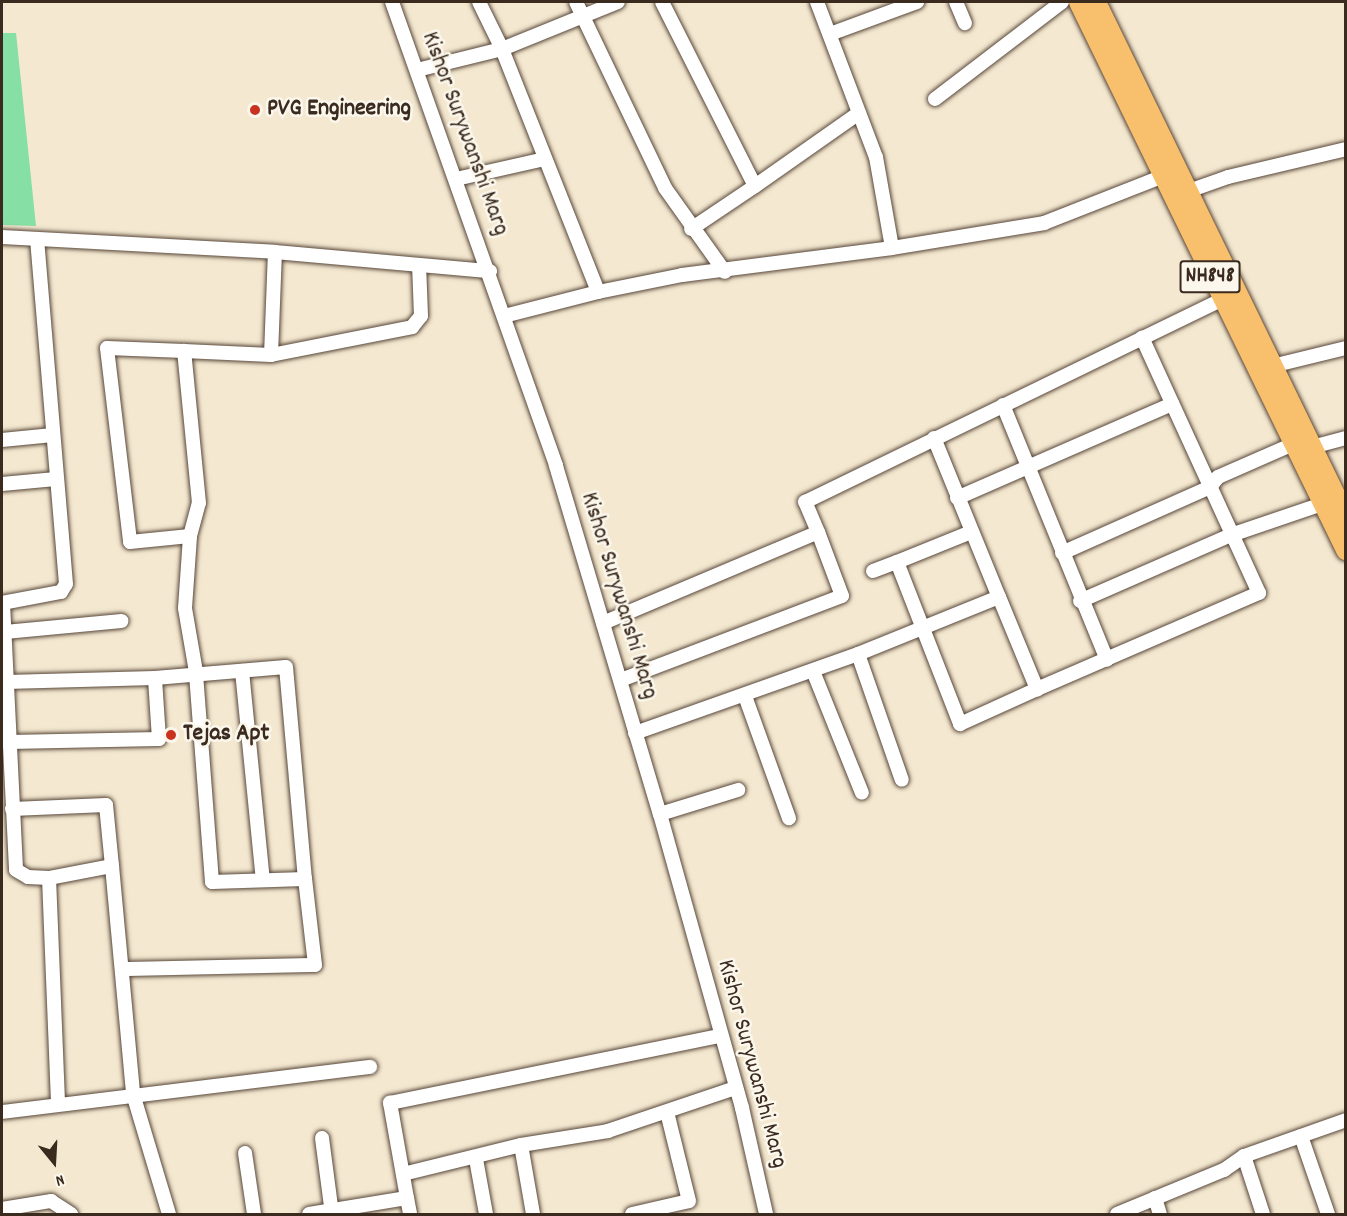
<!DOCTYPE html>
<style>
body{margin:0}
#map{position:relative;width:1347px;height:1216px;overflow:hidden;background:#f4e8d0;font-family:Dekko,sans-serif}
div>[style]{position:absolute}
.green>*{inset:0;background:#86dfa4}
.roads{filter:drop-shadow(0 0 2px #574639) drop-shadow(0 0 2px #574639)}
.minor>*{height:14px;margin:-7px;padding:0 7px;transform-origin:7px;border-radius:7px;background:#fff}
.highway>*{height:20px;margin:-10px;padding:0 10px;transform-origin:10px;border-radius:10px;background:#f8bf6c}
.dots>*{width:16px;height:16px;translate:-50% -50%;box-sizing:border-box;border:3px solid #fbf7ec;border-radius:50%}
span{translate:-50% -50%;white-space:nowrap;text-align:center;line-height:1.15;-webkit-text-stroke:5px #fbf7ec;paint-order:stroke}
.shield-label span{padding:2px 4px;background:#fbf7ec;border:2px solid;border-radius:4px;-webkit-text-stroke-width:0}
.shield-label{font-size:22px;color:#3b2a1e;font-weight:700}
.poi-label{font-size:24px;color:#3b2a1e;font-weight:700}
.left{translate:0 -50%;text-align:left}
.street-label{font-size:24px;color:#3b2a1e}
.frame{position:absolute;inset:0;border:3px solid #3b2a1e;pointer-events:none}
.north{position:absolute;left:24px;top:1132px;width:60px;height:60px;-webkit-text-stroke:4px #fbf7ec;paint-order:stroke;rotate:162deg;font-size:16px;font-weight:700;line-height:24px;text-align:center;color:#3b2a1e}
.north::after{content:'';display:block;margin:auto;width:21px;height:27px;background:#3b2a1e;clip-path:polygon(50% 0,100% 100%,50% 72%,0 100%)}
</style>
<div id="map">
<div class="green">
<i style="clip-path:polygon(2px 33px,16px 33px,36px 226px,2px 225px)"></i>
</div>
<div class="roads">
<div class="minor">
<i style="left:392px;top:2px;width:492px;rotate:70.5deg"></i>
<i style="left:556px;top:466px;width:363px;rotate:73.4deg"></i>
<i style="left:660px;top:814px;width:305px;rotate:74.4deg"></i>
<i style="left:742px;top:1108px;width:109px;rotate:77.2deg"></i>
<i style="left:479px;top:2px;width:52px;rotate:63.9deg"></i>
<i style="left:502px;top:49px;width:261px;rotate:68.4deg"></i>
<i style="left:598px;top:292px;width:97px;rotate:165.7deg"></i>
<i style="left:576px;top:2px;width:206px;rotate:64.4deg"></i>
<i style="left:665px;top:188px;width:103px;rotate:54.5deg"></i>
<i style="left:662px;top:2px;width:206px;rotate:63.2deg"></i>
<i style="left:755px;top:186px;width:77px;rotate:146.1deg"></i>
<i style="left:817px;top:2px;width:166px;rotate:69.2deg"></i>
<i style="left:876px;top:157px;width:92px;rotate:80deg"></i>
<i style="left:892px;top:248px;width:154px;rotate:-9.3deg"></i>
<i style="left:1044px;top:223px;width:136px;rotate:-21.5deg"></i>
<i style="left:956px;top:2px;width:23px;rotate:67deg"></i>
<i style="left:830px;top:34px;width:93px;rotate:-20.2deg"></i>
<i style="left:417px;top:70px;width:88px;rotate:-13.9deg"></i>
<i style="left:502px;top:49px;width:125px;rotate:-22.1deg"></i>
<i style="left:935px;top:99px;width:160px;rotate:-37.4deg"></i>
<i style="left:456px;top:179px;width:91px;rotate:-12.7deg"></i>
<i style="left:755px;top:186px;width:127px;rotate:-35.1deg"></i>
<i style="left:1180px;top:194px;width:51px;rotate:-19.5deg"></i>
<i style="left:1228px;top:177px;width:121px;rotate:-13.3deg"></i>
<i style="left:2px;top:237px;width:273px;rotate:3.1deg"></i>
<i style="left:275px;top:252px;width:216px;rotate:5.1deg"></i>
<i style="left:598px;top:292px;width:86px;rotate:-11.4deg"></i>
<i style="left:682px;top:275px;width:212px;rotate:-7.3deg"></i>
<i style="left:184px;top:351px;width:87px;rotate:2.6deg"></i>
<i style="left:271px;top:355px;width:103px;rotate:-87.8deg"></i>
<i style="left:271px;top:355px;width:144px;rotate:-11.2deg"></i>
<i style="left:412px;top:327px;width:14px;rotate:-51deg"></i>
<i style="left:421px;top:316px;width:51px;rotate:-92.2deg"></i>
<i style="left:1272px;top:366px;width:76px;rotate:-13.7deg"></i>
<i style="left:1003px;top:405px;width:275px;rotate:67.8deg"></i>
<i style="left:934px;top:438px;width:172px;rotate:67.8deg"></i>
<i style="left:2px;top:440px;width:51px;rotate:-5.6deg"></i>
<i style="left:1312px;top:447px;width:35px;rotate:-15deg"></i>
<i style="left:2px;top:484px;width:54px;rotate:-5.3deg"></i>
<i style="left:957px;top:498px;width:235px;rotate:-23.6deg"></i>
<i style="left:818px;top:532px;width:33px;rotate:-113deg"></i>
<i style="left:805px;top:502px;width:471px;rotate:-25.9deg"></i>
<i style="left:1062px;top:553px;width:162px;rotate:-24deg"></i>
<i style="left:1210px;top:487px;width:13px;rotate:-51deg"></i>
<i style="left:1218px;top:477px;width:80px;rotate:-23.7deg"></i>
<i style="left:897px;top:562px;width:80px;rotate:-22.1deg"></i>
<i style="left:873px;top:571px;width:26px;rotate:-21deg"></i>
<i style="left:897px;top:562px;width:174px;rotate:68.7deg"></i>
<i style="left:960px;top:724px;width:85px;rotate:-24.4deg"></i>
<i style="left:1080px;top:601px;width:165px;rotate:-23.6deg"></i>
<i style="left:1231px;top:535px;width:106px;rotate:-18.8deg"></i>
<i style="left:2px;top:603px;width:60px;rotate:-10.6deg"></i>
<i style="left:61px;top:592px;width:9px;rotate:-58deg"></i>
<i style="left:66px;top:584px;width:345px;rotate:-94.8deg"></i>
<i style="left:3px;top:603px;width:267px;rotate:87.2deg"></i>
<i style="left:16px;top:870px;width:14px;rotate:30deg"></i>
<i style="left:28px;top:877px;width:21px;rotate:3deg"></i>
<i style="left:49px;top:878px;width:64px;rotate:-10.8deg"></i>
<i style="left:112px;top:866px;width:229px;rotate:84.7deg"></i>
<i style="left:133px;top:1094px;width:125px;rotate:73.3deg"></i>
<i style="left:603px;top:623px;width:233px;rotate:-22.9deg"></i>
<i style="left:818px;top:532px;width:68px;rotate:69.4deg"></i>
<i style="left:842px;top:596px;width:236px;rotate:159.2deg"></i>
<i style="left:5px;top:632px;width:117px;rotate:-5.4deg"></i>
<i style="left:858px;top:654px;width:133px;rotate:70.8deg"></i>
<i style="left:242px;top:671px;width:210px;rotate:84.3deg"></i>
<i style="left:813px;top:671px;width:131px;rotate:68.1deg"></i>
<i style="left:6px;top:682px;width:149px;rotate:-1.5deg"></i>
<i style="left:155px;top:678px;width:131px;rotate:-4.8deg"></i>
<i style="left:286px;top:667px;width:213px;rotate:84.9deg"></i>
<i style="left:745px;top:696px;width:130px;rotate:70.2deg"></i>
<i style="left:635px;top:733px;width:237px;rotate:-19.5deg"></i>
<i style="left:858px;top:654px;width:152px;rotate:-22deg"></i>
<i style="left:999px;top:597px;width:100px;rotate:67.6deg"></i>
<i style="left:1037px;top:689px;width:242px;rotate:-23.4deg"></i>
<i style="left:1259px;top:593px;width:281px;rotate:-114.6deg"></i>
<i style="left:9px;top:742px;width:150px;rotate:-1.1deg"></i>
<i style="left:159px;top:739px;width:61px;rotate:-93.8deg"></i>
<i style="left:12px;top:809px;width:94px;rotate:-2.4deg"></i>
<i style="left:106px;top:805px;width:61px;rotate:84.4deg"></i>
<i style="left:660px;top:814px;width:82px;rotate:-17.1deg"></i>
<i style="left:49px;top:878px;width:225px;rotate:87.7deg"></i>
<i style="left:123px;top:969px;width:192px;rotate:-1.2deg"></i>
<i style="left:315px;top:965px;width:87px;rotate:-96.6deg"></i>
<i style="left:305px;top:879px;width:93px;rotate:178.2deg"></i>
<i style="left:212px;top:882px;width:211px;rotate:-94.4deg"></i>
<i style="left:196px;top:672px;width:65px;rotate:-99.8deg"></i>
<i style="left:185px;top:608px;width:72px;rotate:-86deg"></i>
<i style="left:190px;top:536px;width:34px;rotate:-75deg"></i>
<i style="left:199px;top:503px;width:153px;rotate:-95.6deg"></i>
<i style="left:184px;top:351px;width:77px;rotate:-177.8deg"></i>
<i style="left:107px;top:348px;width:195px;rotate:83.2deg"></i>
<i style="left:130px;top:542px;width:60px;rotate:-5.7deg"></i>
<i style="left:2px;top:1112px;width:371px;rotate:-7deg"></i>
<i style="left:1301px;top:1136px;width:83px;rotate:70.9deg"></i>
<i style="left:322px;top:1138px;width:77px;rotate:82.5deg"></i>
<i style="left:521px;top:1145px;width:70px;rotate:80.1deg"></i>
<i style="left:245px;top:1153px;width:62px;rotate:81.6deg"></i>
<i style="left:1244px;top:1156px;width:61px;rotate:71.9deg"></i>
<i style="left:476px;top:1159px;width:56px;rotate:79.7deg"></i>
<i style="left:403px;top:1174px;width:122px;rotate:-13.8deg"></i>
<i style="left:521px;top:1145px;width:88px;rotate:-9.1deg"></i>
<i style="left:608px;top:1131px;width:134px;rotate:-18.7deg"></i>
<i style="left:407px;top:1198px;width:16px;rotate:79deg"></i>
<i style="left:1155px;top:1198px;width:17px;rotate:73deg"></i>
<i style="left:2px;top:1209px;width:50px;rotate:-9.3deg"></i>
<i style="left:51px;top:1201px;width:24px;rotate:33deg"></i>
<i style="left:309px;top:1214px;width:99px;rotate:-9.3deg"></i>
<i style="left:407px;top:1198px;width:97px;rotate:-100.1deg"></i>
<i style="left:390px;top:1103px;width:337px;rotate:-11.5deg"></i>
<i style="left:632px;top:1214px;width:58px;rotate:-12.8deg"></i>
<i style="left:689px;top:1201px;width:92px;rotate:-103.9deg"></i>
<i style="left:1117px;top:1214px;width:116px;rotate:-22.4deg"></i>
<i style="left:1224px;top:1170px;width:24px;rotate:-35deg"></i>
<i style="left:1244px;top:1156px;width:108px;rotate:-19.4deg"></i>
</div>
<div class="highway">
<i style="left:1079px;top:2px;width:610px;rotate:64.02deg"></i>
<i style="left:1096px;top:2px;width:572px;rotate:64.11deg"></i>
</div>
</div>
<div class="dots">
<i style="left:255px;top:110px;background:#c8321e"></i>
<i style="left:171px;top:735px;background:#c8321e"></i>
</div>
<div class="shield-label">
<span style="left:1210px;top:277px">NH848</span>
</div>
<div class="poi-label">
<span class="left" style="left:267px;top:110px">PVG Engineering</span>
<span class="left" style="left:183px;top:735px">Tejas Apt</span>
</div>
<div class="street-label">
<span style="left:464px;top:134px;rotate:70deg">Kishor Surywanshi Marg</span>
<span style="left:618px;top:596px;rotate:73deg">Kishor Surywanshi Marg</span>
<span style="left:751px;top:1064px;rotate:75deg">Kishor Surywanshi Marg</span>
</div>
<div class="frame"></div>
<div class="north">N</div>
</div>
